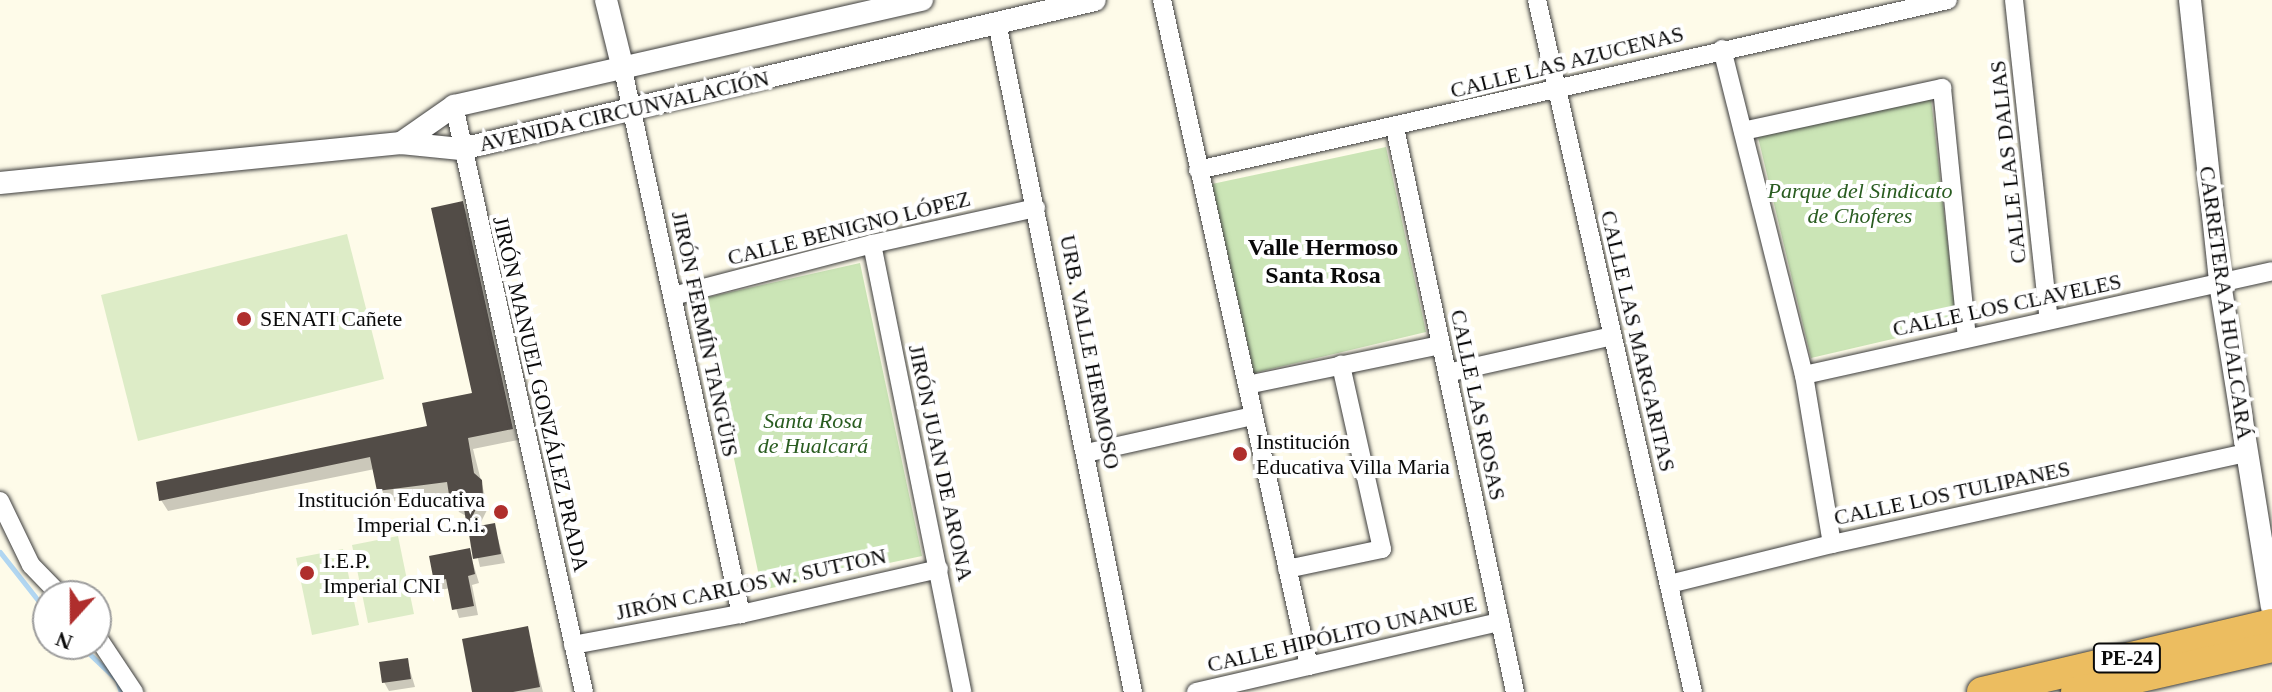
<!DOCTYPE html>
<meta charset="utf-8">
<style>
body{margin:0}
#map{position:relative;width:2272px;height:692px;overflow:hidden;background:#fefbe9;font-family:"Times New Roman",serif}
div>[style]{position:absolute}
.green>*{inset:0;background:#cbe5b6}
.pitch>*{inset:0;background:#ddecc7}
.shadow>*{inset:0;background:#0003}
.stream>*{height:5px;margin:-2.5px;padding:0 2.5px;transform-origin:2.5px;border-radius:2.5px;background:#b1d6f1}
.building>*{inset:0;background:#524c47}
.roads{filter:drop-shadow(0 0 2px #3d3d3d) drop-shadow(0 0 2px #3d3d3d)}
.minor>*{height:18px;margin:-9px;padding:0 9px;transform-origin:9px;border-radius:9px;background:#fff}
.tertiary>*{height:22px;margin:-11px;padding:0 11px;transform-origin:11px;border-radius:11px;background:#fff}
.trunk>*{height:30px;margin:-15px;padding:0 15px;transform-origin:15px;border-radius:15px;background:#ecbd60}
.dots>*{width:22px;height:22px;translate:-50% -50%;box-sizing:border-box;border:4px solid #fff;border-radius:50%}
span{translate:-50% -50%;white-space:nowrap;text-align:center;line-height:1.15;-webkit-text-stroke:8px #fff;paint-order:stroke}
.shield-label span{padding:2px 6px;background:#fff;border:2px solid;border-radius:6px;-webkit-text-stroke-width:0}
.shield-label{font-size:20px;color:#0a0a0a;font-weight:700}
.street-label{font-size:22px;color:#0a0a0a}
.park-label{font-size:22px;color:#295c20;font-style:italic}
.poi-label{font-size:22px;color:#0a0a0a}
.left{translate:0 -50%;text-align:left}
.right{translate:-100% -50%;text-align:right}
.neighbourhood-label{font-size:24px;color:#0a0a0a;font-weight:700}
.north{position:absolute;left:32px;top:580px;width:80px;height:80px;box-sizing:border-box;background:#fff;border:2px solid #9d9d9d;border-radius:50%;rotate:201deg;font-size:22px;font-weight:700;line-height:32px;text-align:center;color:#0a0a0a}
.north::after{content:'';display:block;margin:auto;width:28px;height:36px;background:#af2e2d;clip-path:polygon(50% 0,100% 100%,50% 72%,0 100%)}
</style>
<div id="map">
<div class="green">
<i style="clip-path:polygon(1931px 99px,1957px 324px,1811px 358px,1758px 137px)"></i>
<i style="clip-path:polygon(1386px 147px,1426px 332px,1254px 373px,1212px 184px)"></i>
<i style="clip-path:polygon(860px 263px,922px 556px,762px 590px,700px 299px)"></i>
</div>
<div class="pitch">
<i style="clip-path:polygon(347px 234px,384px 379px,138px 441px,101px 295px)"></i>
<i style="clip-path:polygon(398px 536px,414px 614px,368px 623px,352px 545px)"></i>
<i style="clip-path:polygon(343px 549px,359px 625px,312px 635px,296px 558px)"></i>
</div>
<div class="shadow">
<i style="clip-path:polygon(462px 204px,468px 215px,518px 440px,473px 449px,488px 508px,478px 528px,494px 525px,505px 563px,480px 567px,468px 517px,459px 512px,451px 493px,386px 502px,375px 469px,168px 511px,161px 500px,429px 428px,474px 395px)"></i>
<i style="clip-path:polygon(469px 550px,479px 583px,472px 585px,478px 615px,459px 618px,450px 588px,441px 590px,436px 581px)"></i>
<i style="clip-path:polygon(527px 628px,543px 692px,474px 692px)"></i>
<i style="clip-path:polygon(407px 660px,415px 687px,389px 691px,384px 682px)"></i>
</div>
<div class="stream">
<i style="left:0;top:552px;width:78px;rotate:51.8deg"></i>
<i style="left:79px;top:644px;width:52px;rotate:43.5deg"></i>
<i style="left:117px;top:680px;width:13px;rotate:72deg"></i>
</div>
<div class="building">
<i style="clip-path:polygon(463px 201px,513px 429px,468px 438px,474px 473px,482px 480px,483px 495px,467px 527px,464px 509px,450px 501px,447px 482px,377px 491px,370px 457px,159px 501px,156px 482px,427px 426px,422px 403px,472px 393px,431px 208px)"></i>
<i style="clip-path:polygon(495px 523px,501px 554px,473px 559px,468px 528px)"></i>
<i style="clip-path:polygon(470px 548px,475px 574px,468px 576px,474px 606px,452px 610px,446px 579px,434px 582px,429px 556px)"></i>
<i style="clip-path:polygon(528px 626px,540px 687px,513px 692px,472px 692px,462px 639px)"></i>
<i style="clip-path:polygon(408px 658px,411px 679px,382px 683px,379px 662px)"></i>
</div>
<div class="roads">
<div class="minor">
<i style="left:1162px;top:0;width:682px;rotate:77.55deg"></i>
<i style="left:1537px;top:0;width:709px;rotate:77.3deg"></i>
<i style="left:2014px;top:0;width:322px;rotate:83.8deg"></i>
<i style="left:997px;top:23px;width:683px;rotate:78.51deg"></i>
<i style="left:1722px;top:49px;width:336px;rotate:75.9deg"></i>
<i style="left:1804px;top:375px;width:171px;rotate:80.6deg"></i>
<i style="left:622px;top:65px;width:562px;rotate:77.77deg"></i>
<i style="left:454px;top:106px;width:600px;rotate:77.49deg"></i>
<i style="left:1395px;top:128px;width:577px;rotate:77.99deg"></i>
<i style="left:1743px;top:131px;width:204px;rotate:-12.2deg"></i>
<i style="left:1942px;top:88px;width:251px;rotate:84.3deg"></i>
<i style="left:1198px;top:170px;width:769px;rotate:-12.77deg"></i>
<i style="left:872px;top:244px;width:457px;rotate:78.6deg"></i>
<i style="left:673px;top:296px;width:206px;rotate:-14.6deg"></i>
<i style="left:872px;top:244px;width:168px;rotate:-12.4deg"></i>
<i style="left:1447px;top:373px;width:169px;rotate:-12.6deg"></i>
<i style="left:1804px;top:375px;width:479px;rotate:-12.5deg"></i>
<i style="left:1247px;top:385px;width:198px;rotate:-11.7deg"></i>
<i style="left:1086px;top:453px;width:171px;rotate:-12.5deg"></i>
<i style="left:0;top:501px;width:71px;rotate:64.2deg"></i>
<i style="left:31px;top:565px;width:43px;rotate:45.9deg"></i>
<i style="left:1287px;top:569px;width:97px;rotate:-11.9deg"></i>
<i style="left:1382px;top:549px;width:189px;rotate:-102.6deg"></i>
<i style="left:1669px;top:584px;width:168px;rotate:-13.8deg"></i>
<i style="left:1832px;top:544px;width:424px;rotate:-12.4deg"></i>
<i style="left:96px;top:635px;width:69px;rotate:56.3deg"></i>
<i style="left:573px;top:645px;width:171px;rotate:-10.5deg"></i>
<i style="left:741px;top:614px;width:203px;rotate:-12.8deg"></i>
<i style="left:1196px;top:692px;width:312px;rotate:-13deg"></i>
</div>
<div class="tertiary">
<i style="left:606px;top:0;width:67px;rotate:76.2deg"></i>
<i style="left:2190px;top:0;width:285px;rotate:83.9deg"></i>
<i style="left:2220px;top:283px;width:327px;rotate:80.9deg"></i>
<i style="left:401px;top:143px;width:65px;rotate:-34.9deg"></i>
<i style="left:454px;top:106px;width:480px;rotate:-12.8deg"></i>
<i style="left:0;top:183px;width:403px;rotate:-5.7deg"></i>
<i style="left:401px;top:143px;width:60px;rotate:5.7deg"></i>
<i style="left:461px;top:149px;width:651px;rotate:-13.23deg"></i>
</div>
<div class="trunk">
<i style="left:1982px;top:692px;width:298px;rotate:-13.2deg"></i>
<i style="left:2076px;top:692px;width:201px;rotate:-12.9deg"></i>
</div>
</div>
<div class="dots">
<i style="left:244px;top:319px;background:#af2e2d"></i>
<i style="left:1240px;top:454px;background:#af2e2d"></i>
<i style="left:501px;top:512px;background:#af2e2d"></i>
<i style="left:307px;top:573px;background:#af2e2d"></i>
</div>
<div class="shield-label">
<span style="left:2127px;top:658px">PE-24</span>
</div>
<div class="street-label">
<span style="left:1567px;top:62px;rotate:-14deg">CALLE LAS AZUCENAS</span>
<span style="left:624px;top:111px;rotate:-13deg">AVENIDA CIRCUNVALACIÓN</span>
<span style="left:2008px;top:162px;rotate:-96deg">CALLE LAS DALIAS</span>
<span style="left:849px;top:228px;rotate:-14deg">CALLE BENIGNO LÓPEZ</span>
<span style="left:2226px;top:303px;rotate:82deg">CARRETERA A HUALCARÁ</span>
<span style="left:2007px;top:305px;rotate:-12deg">CALLE LOS CLAVELES</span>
<span style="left:705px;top:334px;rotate:78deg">JIRÓN FERMÍN TANGÜIS</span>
<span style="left:1638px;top:341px;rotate:77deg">CALLE LAS MARGARITAS</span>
<span style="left:1090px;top:352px;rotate:79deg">URB. VALLE HERMOSO</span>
<span style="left:541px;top:394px;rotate:77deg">JIRÓN MANUEL GONZÁLEZ PRADA</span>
<span style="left:1478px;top:405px;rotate:78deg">CALLE LAS ROSAS</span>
<span style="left:941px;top:463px;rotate:78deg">JIRÓN JUAN DE ARONA</span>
<span style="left:1952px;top:493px;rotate:-12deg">CALLE LOS TULIPANES</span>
<span style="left:751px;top:584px;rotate:-12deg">JIRÓN CARLOS W. SUTTON</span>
<span style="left:1342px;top:634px;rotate:-13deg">CALLE HIPÓLITO UNANUE</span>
</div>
<div class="park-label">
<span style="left:1860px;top:203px">Parque del Sindicato<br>de Choferes</span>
<span style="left:813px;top:433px">Santa Rosa<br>de Hualcará</span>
</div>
<div class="poi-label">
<span class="left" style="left:260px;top:319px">SENATI Cañete</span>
<span class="left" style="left:1256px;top:454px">Institución<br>Educativa Villa Maria</span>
<span class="right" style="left:485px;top:512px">Institución Educativa<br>Imperial C.n.i.</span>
<span class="left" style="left:323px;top:573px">I.E.P.<br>Imperial CNI</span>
</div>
<div class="neighbourhood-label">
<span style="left:1323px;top:262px">Valle Hermoso<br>Santa Rosa</span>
</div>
<div class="north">N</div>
</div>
